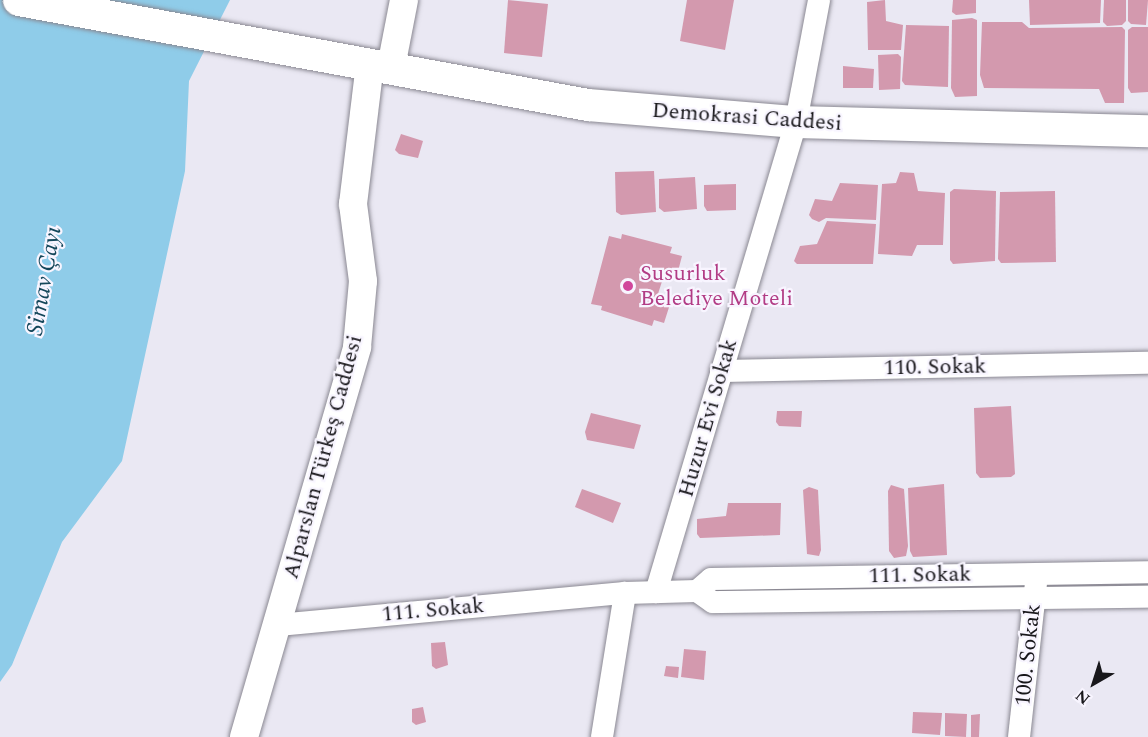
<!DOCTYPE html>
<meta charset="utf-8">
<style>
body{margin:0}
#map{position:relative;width:1148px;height:737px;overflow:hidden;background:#eae8f3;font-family:Spectral,serif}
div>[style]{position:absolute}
.water>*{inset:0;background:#8fcce9}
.building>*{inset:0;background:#d399ae}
.roads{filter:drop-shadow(0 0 2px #8a8892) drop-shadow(0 0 2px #8a8892)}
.minor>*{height:22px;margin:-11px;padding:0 11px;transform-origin:11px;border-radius:11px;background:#fff}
.tertiary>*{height:28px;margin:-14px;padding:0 14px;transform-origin:14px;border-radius:14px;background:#fff}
.secondary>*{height:32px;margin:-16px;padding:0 16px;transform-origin:16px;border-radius:16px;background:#fff}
.dots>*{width:16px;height:16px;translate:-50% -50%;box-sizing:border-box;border:3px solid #f8f5ff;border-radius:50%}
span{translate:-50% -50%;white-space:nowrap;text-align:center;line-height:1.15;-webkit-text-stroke:4.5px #f8f5ff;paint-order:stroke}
.street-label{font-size:22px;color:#18171b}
.hotel-label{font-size:22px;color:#b23c85}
.left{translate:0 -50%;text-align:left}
.water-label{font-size:24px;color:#14475b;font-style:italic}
.north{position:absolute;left:1064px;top:653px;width:60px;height:60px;-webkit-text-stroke:4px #f8f5ff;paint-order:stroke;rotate:219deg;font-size:16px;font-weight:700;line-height:24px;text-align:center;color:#18171b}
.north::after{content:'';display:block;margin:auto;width:21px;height:27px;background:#18171b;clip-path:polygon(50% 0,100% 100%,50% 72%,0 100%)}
</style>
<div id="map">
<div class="water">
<i style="clip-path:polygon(0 0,230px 0,189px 81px,185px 171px,122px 461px,62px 542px,12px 665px,0 682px)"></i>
</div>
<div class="building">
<i style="clip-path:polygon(508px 0,548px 4px,542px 57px,504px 53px)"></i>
<i style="clip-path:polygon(687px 0,734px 0,725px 50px,680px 41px)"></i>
<i style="clip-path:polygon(885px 0,886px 21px,903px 25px,901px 50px,868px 50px,867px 2px)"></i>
<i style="clip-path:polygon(953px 0,976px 0,976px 13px,956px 15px,952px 12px)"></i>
<i style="clip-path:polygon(1029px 0,1101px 0,1100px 23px,1030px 25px)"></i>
<i style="clip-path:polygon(1104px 0,1126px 0,1126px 21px,1122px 25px,1107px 26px,1103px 22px)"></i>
<i style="clip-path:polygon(1128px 0,1148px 0,1146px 25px,1131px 24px,1128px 21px)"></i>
<i style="clip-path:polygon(972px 18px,977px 20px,977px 96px,955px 97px,951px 88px,952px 20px)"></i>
<i style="clip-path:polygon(982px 22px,1022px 22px,1029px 28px,1122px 27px,1125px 30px,1124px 103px,1105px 103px,1099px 89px,984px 88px,980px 75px)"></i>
<i style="clip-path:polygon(906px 25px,949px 26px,948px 87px,905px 85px,902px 81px)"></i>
<i style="clip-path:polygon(1132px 27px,1148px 27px,1148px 92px,1131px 93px,1128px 88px,1128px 30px)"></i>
<i style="clip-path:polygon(898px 54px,901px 57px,900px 89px,879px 90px,878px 55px)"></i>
<i style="clip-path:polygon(843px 66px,874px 69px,873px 88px,843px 88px)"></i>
<i style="clip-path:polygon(401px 134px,423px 141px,418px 158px,399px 154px,395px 150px)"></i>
<i style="clip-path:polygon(654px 171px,656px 212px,621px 215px,616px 212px,615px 172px)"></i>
<i style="clip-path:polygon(900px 172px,914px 173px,918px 191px,945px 193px,943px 245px,917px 245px,912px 256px,878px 254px,882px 184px,896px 183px)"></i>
<i style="clip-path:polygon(695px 177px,697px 209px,664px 212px,659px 208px,659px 179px)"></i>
<i style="clip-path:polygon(840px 183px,878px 185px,876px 220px,826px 218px,819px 222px,812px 219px,809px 215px,815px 199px,832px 201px)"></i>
<i style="clip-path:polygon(736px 184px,736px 210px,707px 211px,704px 206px,704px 185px)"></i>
<i style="clip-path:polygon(954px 189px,996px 191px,995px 261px,953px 264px,950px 260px,950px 192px)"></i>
<i style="clip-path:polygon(1055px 191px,1056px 262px,1001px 263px,998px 259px,1000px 192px)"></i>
<i style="clip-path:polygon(827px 221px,876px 224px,873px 264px,797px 264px,794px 261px,800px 246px,817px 244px)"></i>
<i style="clip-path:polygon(622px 234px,672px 247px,670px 253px,682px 256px,677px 275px,665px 272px,657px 297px,671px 301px,664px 323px,654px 320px,652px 326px,601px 310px,602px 306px,591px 304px,609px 236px,621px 239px)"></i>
<i style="clip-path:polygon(1011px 406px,1015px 474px,1011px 477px,980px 478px,976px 473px,974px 408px)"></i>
<i style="clip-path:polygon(777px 411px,802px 411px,801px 427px,779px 426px,776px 422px)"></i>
<i style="clip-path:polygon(591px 413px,641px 425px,634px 449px,587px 440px,585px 432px)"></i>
<i style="clip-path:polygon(944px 484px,947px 555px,913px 557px,910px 551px,908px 488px)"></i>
<i style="clip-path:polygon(891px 485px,904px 489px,908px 546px,906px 556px,894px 558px,889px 551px,888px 491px)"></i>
<i style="clip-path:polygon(809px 487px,818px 490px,821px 550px,819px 556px,807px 554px,803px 490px)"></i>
<i style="clip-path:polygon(582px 489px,621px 503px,613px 523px,575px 507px)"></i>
<i style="clip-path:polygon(728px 503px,781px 503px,780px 535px,700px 538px,697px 534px,697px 519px,726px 516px)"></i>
<i style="clip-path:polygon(445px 642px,448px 665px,436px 669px,432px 666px,431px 643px)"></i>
<i style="clip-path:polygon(684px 649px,706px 651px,704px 680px,681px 677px)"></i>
<i style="clip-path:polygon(666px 666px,679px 667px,678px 678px,664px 676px)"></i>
<i style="clip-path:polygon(423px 707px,426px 722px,416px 725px,412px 722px,412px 709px)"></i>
<i style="clip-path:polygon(913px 712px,942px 713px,940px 735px,912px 733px)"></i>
<i style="clip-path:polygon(945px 713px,967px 714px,966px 737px,945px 736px)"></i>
<i style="clip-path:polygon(980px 714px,979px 737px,971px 737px,971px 715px)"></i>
</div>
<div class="roads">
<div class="minor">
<i style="left:721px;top:371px;width:427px;rotate:-1.1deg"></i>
<i style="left:697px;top:591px;width:18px;rotate:-41deg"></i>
<i style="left:711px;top:579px;width:437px;rotate:-0.9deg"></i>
<i style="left:656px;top:592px;width:490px;rotate:-73.4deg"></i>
<i style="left:796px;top:122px;width:124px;rotate:-79.3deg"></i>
<i style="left:278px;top:625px;width:348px;rotate:-5.3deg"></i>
<i style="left:625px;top:593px;width:72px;rotate:-1.6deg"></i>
<i style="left:697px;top:591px;width:19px;rotate:35deg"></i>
<i style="left:713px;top:602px;width:435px;rotate:-0.7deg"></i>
<i style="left:602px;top:737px;width:146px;rotate:-80.9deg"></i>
<i style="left:1019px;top:737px;width:154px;rotate:-83.7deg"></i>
</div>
<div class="tertiary">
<i style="left:391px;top:67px;width:68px;rotate:-79deg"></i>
<i style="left:244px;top:737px;width:406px;rotate:-73.8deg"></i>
<i style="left:357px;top:347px;width:66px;rotate:-84.8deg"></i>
<i style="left:363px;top:281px;width:78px;rotate:-97.4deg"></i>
<i style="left:353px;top:204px;width:141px;rotate:-83.1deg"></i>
</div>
<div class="secondary">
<i style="left:19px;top:0;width:579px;rotate:10.46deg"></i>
<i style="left:588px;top:105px;width:209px;rotate:4.7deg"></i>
<i style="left:796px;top:122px;width:352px;rotate:1.5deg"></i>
</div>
</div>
<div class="dots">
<i style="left:628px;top:286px;background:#d1479c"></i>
</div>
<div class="street-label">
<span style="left:747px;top:117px;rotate:4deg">Demokrasi Caddesi</span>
<span style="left:935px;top:367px;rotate:-1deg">110. Sokak</span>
<span style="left:708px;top:418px;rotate:-74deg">Huzur Evi Sokak</span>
<span style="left:323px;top:457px;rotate:-75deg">Alparslan Türkeş Caddesi</span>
<span style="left:920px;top:575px;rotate:-1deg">111. Sokak</span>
<span style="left:433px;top:610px;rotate:-5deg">111. Sokak</span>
<span style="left:1028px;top:655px;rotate:-84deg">100. Sokak</span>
</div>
<div class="hotel-label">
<span class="left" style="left:640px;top:286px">Susurluk<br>Belediye Moteli</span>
</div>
<div class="water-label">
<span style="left:45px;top:281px;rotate:-80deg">Simav Çayı</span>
</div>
<div class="north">N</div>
</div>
